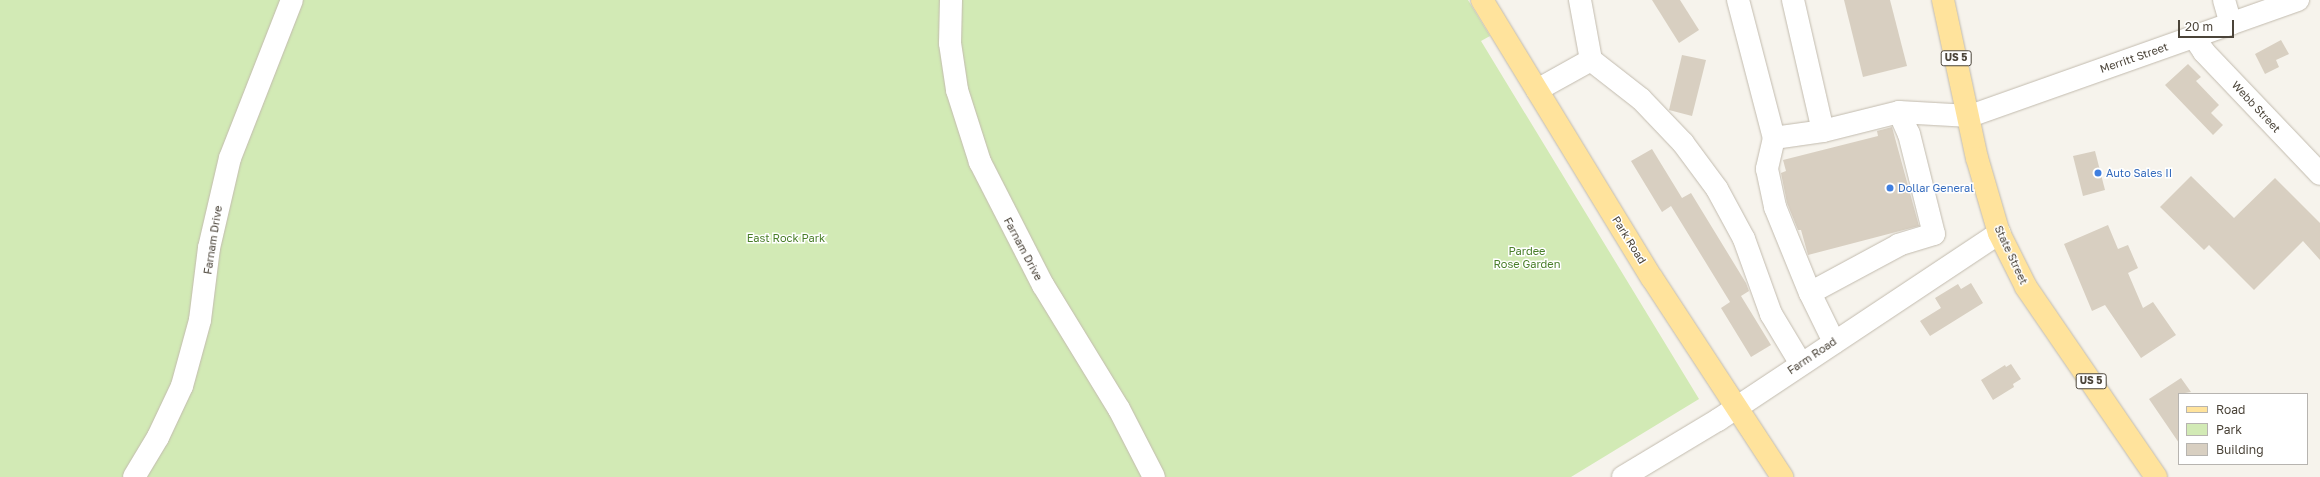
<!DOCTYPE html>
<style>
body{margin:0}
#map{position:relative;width:2320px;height:477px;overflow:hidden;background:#f6f3ec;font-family:"Golos Text",sans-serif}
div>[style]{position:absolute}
.green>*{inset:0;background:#d2eab5}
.building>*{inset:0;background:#d8cfc1}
.roads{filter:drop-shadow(0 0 1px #c2bbae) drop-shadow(0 0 1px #c2bbae)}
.minor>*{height:22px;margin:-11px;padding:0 11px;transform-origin:11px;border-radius:11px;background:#fff}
.major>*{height:22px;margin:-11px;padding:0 11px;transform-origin:11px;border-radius:11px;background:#ffe39c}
.dots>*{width:11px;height:11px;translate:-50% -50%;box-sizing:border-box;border:2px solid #fff;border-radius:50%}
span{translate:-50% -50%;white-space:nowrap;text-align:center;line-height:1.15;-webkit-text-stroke:3px #fff;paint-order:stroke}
.shield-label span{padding:1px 3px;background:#fff;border:1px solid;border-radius:3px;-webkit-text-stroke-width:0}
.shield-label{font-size:10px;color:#4b4439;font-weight:700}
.street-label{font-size:11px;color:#4b4439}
.shop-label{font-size:11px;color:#366cbe}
.left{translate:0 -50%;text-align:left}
.park-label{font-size:11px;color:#4a7f2a}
.legend{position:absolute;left:2178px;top:393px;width:130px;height:72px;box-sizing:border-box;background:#fff;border:1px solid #b7b4b0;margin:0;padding:5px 7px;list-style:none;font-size:12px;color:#4b4439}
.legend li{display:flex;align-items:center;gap:8px;height:20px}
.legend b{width:20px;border:1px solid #b7b4b0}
.scale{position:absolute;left:2178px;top:20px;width:56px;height:18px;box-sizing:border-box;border:2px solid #4b4439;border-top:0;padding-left:5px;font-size:12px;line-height:14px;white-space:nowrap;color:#4b4439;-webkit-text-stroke:3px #fff;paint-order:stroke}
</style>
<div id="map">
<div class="green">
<i style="clip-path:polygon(0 0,1468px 0,1490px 36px,1481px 41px,1699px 399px,1571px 477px,0 477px)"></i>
</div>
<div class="building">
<i style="clip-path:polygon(1652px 0,1680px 0,1699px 30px,1679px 43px)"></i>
<i style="clip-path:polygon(1844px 0,1890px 0,1907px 66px,1863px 77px)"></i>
<i style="clip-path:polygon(2281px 40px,2289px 54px,2276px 60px,2279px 67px,2265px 74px,2255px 54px)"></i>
<i style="clip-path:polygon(1682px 55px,1706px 60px,1692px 116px,1669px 110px)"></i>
<i style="clip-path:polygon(2188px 64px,2201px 77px,2196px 81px,2219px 105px,2211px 113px,2223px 125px,2213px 135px,2165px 85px)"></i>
<i style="clip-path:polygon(1892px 127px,1919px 226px,1808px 255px,1801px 230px,1798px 230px,1787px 203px,1781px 173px,1786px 171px,1783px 160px,1878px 136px,1877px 131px)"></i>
<i style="clip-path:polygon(1652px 149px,1682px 198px,1691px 193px,1746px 283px,1749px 291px,1741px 296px,1771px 345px,1751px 357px,1721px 308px,1730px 302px,1671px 206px,1662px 212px,1631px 161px)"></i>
<i style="clip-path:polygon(2095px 151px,2105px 190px,2083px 196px,2073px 156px)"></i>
<i style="clip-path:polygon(2191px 176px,2234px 218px,2275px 178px,2320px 223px,2320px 260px,2303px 241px,2254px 290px,2209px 245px,2204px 250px,2160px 207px)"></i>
<i style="clip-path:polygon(2108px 225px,2118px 249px,2128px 245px,2138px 268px,2128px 273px,2143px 308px,2153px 302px,2176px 335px,2141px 358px,2105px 305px,2092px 311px,2064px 244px)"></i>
<i style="clip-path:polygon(1971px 283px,1983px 303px,1930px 336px,1920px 321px,1941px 308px,1935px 298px,1958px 284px,1961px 289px)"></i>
<i style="clip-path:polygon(2011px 364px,2021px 379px,2013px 384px,2014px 387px,1993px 400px,1981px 380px,2005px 365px,2006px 367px)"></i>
<i style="clip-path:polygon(2181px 378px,2191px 392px,2179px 394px,2179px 443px,2149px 399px)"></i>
</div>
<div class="roads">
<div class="minor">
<i style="left:951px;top:0;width:43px;rotate:91.3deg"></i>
<i style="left:950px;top:43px;width:48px;rotate:81.5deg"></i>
<i style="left:957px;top:90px;width:76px;rotate:72.3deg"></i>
<i style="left:980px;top:162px;width:138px;rotate:62.9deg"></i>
<i style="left:1043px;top:285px;width:145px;rotate:58.5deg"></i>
<i style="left:1119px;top:409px;width:76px;rotate:62.8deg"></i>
<i style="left:1738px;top:0;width:143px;rotate:75.4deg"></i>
<i style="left:1774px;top:138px;width:49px;rotate:-8.1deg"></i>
<i style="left:1793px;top:0;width:134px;rotate:77.1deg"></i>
<i style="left:1823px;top:131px;width:78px;rotate:-14deg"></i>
<i style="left:1899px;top:112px;width:24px;rotate:66deg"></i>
<i style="left:1909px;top:134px;width:103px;rotate:76deg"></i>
<i style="left:1934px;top:234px;width:37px;rotate:163deg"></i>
<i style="left:1899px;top:245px;width:101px;rotate:151.7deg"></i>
<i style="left:1810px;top:293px;width:55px;rotate:63.9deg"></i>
<i style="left:2224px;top:0;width:25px;rotate:74deg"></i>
<i style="left:2194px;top:37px;width:18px;rotate:56deg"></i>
<i style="left:2204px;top:52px;width:168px;rotate:46.4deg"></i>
<i style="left:1591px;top:60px;width:63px;rotate:38deg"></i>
<i style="left:1641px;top:99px;width:61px;rotate:46.3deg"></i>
<i style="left:1683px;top:143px;width:57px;rotate:53.5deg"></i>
<i style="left:1717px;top:189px;width:57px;rotate:61.6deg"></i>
<i style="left:1744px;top:239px;width:80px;rotate:70.2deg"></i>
<i style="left:1771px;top:314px;width:58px;rotate:59deg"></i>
<i style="left:1537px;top:90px;width:62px;rotate:-29.1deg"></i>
<i style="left:1591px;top:60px;width:61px;rotate:-100.4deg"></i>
<i style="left:1899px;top:112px;width:71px;rotate:3.2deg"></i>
<i style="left:1970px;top:116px;width:348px;rotate:-19.5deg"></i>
<i style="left:1774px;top:138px;width:32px;rotate:103deg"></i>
<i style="left:1767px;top:169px;width:39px;rotate:78deg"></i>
<i style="left:1775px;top:207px;width:93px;rotate:67.9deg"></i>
<i style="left:134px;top:477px;width:47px;rotate:-59deg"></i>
<i style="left:158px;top:437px;width:56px;rotate:-64.8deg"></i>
<i style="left:182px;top:386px;width:68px;rotate:-74.7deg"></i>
<i style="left:200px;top:320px;width:73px;rotate:-82.9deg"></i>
<i style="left:209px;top:248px;width:92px;rotate:-76.9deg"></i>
<i style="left:230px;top:158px;width:170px;rotate:-68.6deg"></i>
<i style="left:1623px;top:477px;width:111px;rotate:-31deg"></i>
<i style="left:1718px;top:420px;width:338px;rotate:-33.6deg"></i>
</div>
<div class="major">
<i style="left:1482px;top:0;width:326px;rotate:58.6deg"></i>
<i style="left:1652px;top:278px;width:238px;rotate:56.8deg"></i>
<i style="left:1943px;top:0;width:162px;rotate:77.9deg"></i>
<i style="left:1977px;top:158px;width:78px;rotate:73.7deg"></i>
<i style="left:1999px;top:233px;width:60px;rotate:63.4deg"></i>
<i style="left:2026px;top:287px;width:230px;rotate:55.6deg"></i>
</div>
</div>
<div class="dots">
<i style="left:2098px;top:173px;background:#3f7fe0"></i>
<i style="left:1890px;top:188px;background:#3f7fe0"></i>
</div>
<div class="shield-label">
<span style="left:1956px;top:58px">US 5</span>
<span style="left:2091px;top:381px">US 5</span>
</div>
<div class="street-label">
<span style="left:2134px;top:58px;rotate:-19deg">Merritt Street</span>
<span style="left:2256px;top:107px;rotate:47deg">Webb Street</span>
<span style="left:213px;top:240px;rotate:-81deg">Farnam Drive</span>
<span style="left:1629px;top:240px;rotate:58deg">Park Road</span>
<span style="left:1023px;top:249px;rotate:62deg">Farnam Drive</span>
<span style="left:2011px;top:255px;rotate:65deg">State Street</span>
<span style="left:1812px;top:356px;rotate:-34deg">Farm Road</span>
</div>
<div class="shop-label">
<span class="left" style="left:2106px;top:173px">Auto Sales II</span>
<span class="left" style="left:1898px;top:188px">Dollar General</span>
</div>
<div class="park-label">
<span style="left:786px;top:238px">East Rock Park</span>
<span style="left:1527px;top:258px">Pardee<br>Rose Garden</span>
</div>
<ul class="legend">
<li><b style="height:5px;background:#ffe39c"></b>Road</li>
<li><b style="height:11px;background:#d2eab5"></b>Park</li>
<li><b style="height:11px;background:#d8cfc1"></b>Building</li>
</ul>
<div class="scale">20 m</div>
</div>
